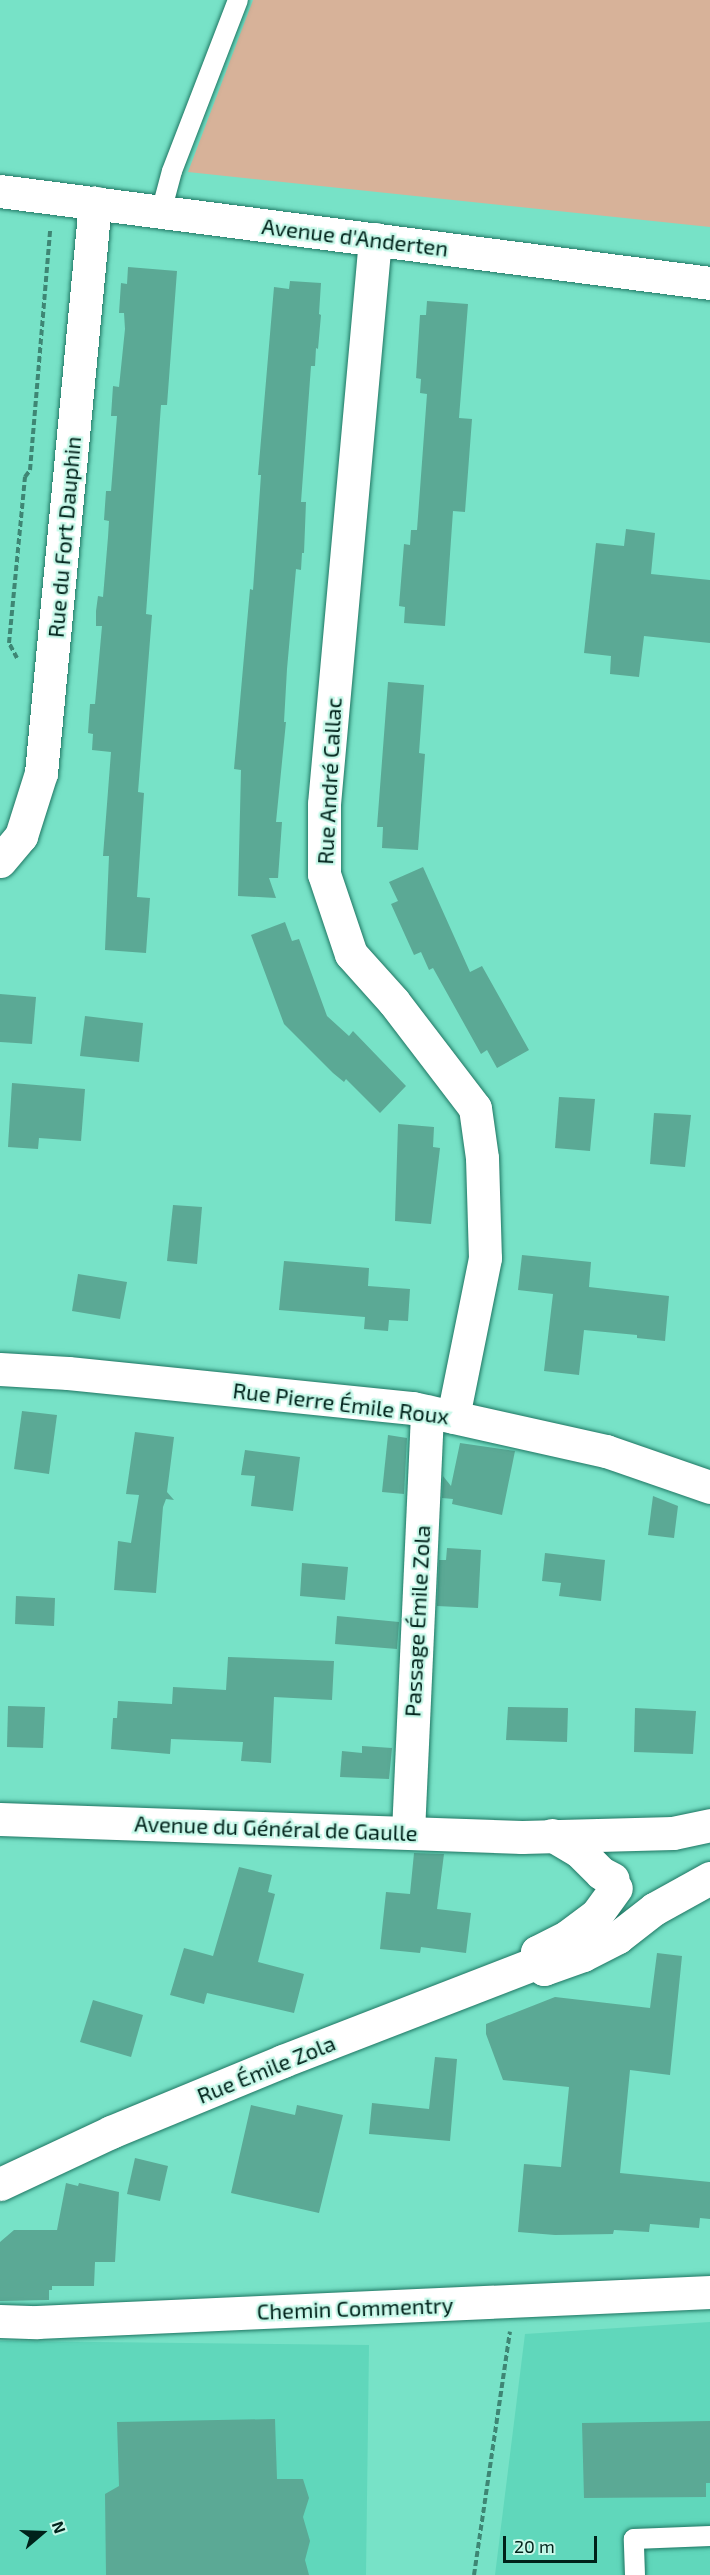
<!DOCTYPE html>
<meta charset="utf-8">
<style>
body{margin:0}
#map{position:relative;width:710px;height:2575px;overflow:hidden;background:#77e2c7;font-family:"Exo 2",sans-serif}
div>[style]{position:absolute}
.built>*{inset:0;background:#60d7bb}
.green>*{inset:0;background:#d7b299}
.building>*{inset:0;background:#5ba995}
.path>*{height:4px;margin-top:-2px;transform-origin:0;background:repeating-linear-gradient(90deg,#3e8674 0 6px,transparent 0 9px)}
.roads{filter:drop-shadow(0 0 2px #1f7663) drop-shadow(0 0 2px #1f7663)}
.lane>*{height:20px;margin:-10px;padding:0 10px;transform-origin:10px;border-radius:10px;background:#fff}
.street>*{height:33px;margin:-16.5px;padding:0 16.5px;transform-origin:16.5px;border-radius:16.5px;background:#fff}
.secondary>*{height:33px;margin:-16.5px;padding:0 16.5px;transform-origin:16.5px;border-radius:16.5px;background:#fff}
span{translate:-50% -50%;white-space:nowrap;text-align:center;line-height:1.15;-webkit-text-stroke:4.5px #c7f8e9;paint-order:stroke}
.street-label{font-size:22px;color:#00221a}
.north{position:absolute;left:12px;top:2503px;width:60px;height:60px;-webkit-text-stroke:4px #c7f8e9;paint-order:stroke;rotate:71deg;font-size:16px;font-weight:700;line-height:24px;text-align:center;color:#00221a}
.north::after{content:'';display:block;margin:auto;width:21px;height:27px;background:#00221a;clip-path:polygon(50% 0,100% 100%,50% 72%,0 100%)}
.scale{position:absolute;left:503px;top:2536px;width:94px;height:27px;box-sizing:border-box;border:3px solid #00221a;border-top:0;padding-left:8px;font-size:18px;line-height:21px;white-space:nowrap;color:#00221a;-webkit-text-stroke:4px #c7f8e9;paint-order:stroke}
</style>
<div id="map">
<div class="built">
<i style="clip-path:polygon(710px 2322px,710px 2575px,495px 2575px,525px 2334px)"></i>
<i style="clip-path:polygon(0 2341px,369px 2345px,366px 2575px,0 2575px)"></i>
</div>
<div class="green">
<i style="clip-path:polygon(253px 0,710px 0,710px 227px,188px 172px)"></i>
</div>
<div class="building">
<i style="clip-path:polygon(128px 267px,177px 271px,167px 405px,161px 405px,146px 614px,152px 615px,138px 792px,144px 793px,137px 897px,150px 898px,146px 953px,105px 950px,109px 856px,103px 856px,111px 752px,92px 750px,93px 734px,88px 733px,90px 704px,95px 704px,102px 626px,96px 626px,96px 611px,98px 596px,103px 597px,108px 537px,109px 521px,104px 520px,106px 491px,111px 491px,117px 416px,111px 416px,113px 386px,119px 387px,125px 329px,124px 313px,119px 313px,121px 283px,127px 284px)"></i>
<i style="clip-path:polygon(290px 281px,321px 283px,319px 314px,321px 315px,318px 349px,316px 348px,315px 366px,311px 366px,301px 502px,306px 502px,304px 553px,302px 553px,301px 570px,296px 569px,287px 669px,284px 722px,286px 722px,276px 822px,282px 822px,278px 878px,269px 878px,276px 898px,238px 896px,241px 770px,234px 769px,250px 589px,253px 590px,261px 475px,258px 475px,274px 287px,289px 289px)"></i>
<i style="clip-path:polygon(427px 301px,468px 304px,459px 418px,472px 419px,465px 512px,453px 511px,445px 626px,404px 623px,405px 607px,399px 606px,404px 544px,410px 545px,411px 530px,417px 530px,427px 394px,420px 393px,421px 379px,416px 378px,420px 315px,426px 315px)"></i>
<i style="clip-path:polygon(626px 529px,655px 533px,651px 574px,710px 580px,710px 643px,644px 636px,639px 677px,610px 674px,611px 656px,584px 653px,596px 543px,624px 546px)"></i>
<i style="clip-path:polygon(388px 682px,424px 685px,419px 753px,425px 754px,418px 850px,382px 848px,383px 827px,377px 827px)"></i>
<i style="clip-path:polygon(423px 867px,470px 972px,482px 966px,529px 1050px,497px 1068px,487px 1050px,481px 1054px,433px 968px,429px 970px,421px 952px,414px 955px,391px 904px,398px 901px,389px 882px)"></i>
<i style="clip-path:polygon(285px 922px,292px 941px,299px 939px,327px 1016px,349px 1036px,353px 1031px,406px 1086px,380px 1113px,346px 1079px,344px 1082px,333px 1073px,284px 1024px,251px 935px)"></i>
<i style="clip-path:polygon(0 994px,36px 997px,32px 1044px,0 1042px)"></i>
<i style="clip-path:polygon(85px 1016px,143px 1023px,139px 1062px,80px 1056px)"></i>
<i style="clip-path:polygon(12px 1083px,85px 1089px,81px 1141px,39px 1138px,38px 1149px,8px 1147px)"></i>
<i style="clip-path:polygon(559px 1097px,595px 1099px,590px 1151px,555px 1148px)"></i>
<i style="clip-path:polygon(654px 1113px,691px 1115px,685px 1167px,650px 1164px)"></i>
<i style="clip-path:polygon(398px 1124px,434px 1127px,433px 1147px,440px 1148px,431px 1224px,395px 1221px)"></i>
<i style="clip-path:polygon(173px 1205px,202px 1207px,197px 1264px,167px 1261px)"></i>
<i style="clip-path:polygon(522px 1255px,591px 1262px,589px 1287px,669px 1296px,665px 1341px,637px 1338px,637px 1335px,584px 1330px,579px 1375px,544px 1371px,553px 1294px,518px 1290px)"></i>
<i style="clip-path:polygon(284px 1261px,369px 1268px,368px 1286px,410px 1289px,408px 1321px,389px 1320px,388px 1331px,364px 1329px,365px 1317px,279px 1310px)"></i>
<i style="clip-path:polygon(78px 1274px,127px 1282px,120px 1319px,72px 1311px)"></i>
<i style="clip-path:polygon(22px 1411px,57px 1415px,49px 1474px,14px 1469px)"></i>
<i style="clip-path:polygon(135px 1432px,174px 1437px,167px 1492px,174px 1500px,166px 1499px,163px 1507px,156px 1593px,114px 1590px,118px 1541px,131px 1543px,139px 1495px,126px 1494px)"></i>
<i style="clip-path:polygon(388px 1435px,407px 1438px,404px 1494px,382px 1492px)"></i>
<i style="clip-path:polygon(460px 1443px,515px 1451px,502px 1515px,452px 1504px,453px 1499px,442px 1498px,443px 1476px,451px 1486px)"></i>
<i style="clip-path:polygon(245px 1450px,300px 1457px,293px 1511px,251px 1506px,255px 1476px,241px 1475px)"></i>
<i style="clip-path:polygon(653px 1496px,678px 1506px,674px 1538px,648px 1535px)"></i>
<i style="clip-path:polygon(447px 1548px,481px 1550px,478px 1608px,437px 1606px,439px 1560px,446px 1560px)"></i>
<i style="clip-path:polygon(545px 1553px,605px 1560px,601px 1601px,559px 1596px,561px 1583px,542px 1581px)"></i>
<i style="clip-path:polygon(302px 1563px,348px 1567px,345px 1600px,300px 1596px)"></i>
<i style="clip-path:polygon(16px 1596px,55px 1598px,54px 1626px,15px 1624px)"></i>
<i style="clip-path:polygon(337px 1616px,399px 1622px,397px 1649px,335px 1644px)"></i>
<i style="clip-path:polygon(228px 1657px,334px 1661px,332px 1700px,274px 1697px,271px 1763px,241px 1761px,243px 1742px,171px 1739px,170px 1754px,111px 1749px,113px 1718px,117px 1718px,118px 1701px,172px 1704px,173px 1687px,226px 1690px)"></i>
<i style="clip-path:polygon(8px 1706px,45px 1707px,43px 1748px,7px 1747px)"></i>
<i style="clip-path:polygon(508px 1707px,568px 1708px,567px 1742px,506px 1740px)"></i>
<i style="clip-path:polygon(635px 1708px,696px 1711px,693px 1754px,634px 1752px)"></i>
<i style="clip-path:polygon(362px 1746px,392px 1748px,389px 1779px,340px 1777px,342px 1751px,362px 1753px)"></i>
<i style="clip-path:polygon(414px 1853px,444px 1854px,437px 1909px,471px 1913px,466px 1953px,421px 1947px,420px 1953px,380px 1949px,386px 1892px,410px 1894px)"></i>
<i style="clip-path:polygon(239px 1867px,272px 1875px,268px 1892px,275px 1894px,258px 1962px,304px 1974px,294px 2013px,207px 1993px,204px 2004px,170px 1995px,184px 1948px,213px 1956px)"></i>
<i style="clip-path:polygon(657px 1953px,682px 1956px,670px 2075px,630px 2070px,620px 2173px,710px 2182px,710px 2219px,700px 2218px,699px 2228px,650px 2224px,649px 2232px,614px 2230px,613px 2234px,555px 2235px,518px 2232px,524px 2164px,561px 2167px,569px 2087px,503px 2080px,486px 2034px,486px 2024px,555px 1997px,650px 2008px)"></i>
<i style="clip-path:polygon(93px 2000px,143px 2015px,131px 2057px,80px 2042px)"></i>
<i style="clip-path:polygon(435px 2057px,457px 2059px,450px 2141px,369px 2134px,372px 2103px,429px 2109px)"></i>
<i style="clip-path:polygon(251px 2105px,295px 2115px,297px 2105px,343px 2115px,319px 2213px,231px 2193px)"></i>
<i style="clip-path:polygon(135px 2158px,168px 2166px,160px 2201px,127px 2194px)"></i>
<i style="clip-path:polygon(66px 2183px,78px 2186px,79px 2183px,119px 2192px,115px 2262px,95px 2262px,94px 2286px,52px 2286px,52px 2290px,49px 2290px,49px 2300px,0 2301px,0 2242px,14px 2230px,57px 2230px)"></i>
<i style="clip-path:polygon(275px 2419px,277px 2479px,303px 2479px,309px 2498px,303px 2517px,310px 2541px,305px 2560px,309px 2575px,106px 2575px,105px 2494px,119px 2486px,117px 2422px)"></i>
<i style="clip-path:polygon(710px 2421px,710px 2483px,706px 2483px,706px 2497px,584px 2498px,582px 2423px)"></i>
</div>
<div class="path">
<i style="left:17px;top:658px;width:17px;rotate:-118deg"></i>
<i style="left:9px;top:643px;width:167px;rotate:-84.5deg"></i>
<i style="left:25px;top:477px;width:9px;rotate:-54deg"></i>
<i style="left:30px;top:470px;width:240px;rotate:-85.2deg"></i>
<i style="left:474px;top:2575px;width:246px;rotate:-81.6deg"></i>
</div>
<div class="roads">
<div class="lane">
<i style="left:161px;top:212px;width:42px;rotate:-75deg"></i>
<i style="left:172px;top:171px;width:183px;rotate:-68.9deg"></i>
<i style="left:635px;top:2575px;width:36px;rotate:-92deg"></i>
<i style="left:634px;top:2539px;width:76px;rotate:-2.3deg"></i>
</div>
<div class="street">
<i style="left:0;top:191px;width:716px;rotate:7.38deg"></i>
<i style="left:375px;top:239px;width:567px;rotate:95.16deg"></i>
<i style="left:324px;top:804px;width:70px;rotate:90deg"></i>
<i style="left:324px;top:874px;width:84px;rotate:71.4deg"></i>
<i style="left:351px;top:954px;width:64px;rotate:48.1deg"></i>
<i style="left:394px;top:1002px;width:133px;rotate:52.6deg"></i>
<i style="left:475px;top:1108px;width:50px;rotate:82deg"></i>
<i style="left:482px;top:1158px;width:100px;rotate:88.3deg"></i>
<i style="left:485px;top:1258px;width:162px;rotate:101.4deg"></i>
<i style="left:0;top:861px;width:33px;rotate:-50deg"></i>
<i style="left:21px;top:836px;width:66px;rotate:-72.4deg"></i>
<i style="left:41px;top:773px;width:573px;rotate:-84.59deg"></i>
<i style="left:0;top:1369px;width:68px;rotate:3.4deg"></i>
<i style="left:68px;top:1373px;width:347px;rotate:5.8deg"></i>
<i style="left:413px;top:1408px;width:198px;rotate:12.6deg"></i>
<i style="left:606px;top:1451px;width:110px;rotate:19.1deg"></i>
<i style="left:408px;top:1832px;width:421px;rotate:-87.4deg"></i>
<i style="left:0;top:2321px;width:37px;rotate:2deg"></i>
<i style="left:37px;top:2322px;width:674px;rotate:-2.55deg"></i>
</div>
<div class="secondary">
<i style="left:0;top:1819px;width:522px;rotate:1.97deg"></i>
<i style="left:522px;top:1837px;width:151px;rotate:-1.5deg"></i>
<i style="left:673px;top:1833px;width:38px;rotate:-12deg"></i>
<i style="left:552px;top:1835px;width:31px;rotate:31deg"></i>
<i style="left:579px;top:1851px;width:31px;rotate:45deg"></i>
<i style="left:601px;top:1873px;width:13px;rotate:27deg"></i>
<i style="left:537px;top:1959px;width:7px;rotate:-90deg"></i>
<i style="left:537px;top:1952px;width:35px;rotate:-27deg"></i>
<i style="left:568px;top:1936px;width:36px;rotate:-37deg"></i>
<i style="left:597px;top:1914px;width:32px;rotate:-54deg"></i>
<i style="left:536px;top:1963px;width:10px;rotate:37deg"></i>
<i style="left:544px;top:1969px;width:41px;rotate:-19.7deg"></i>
<i style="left:583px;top:1955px;width:39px;rotate:-27deg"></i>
<i style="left:618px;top:1937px;width:46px;rotate:-37.9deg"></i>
<i style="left:654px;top:1909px;width:64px;rotate:-29deg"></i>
<i style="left:0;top:2184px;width:123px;rotate:-25.1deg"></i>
<i style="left:111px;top:2132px;width:186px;rotate:-22.4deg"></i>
<i style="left:283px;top:2061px;width:271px;rotate:-21.2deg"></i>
</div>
</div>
<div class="street-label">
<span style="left:355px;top:237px;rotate:7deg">Avenue d'Anderten</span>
<span style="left:64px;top:537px;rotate:-85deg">Rue du Fort Dauphin</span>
<span style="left:329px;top:781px;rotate:-87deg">Rue André Callac</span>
<span style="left:341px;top:1403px;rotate:7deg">Rue Pierre Émile Roux</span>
<span style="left:417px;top:1621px;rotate:-87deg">Passage Émile Zola</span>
<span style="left:276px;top:1828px;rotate:2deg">Avenue du Général de Gaulle</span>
<span style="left:266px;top:2069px;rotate:-22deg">Rue Émile Zola</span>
<span style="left:355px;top:2308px;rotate:-2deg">Chemin Commentry</span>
</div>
<div class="north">N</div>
<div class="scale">20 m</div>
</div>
